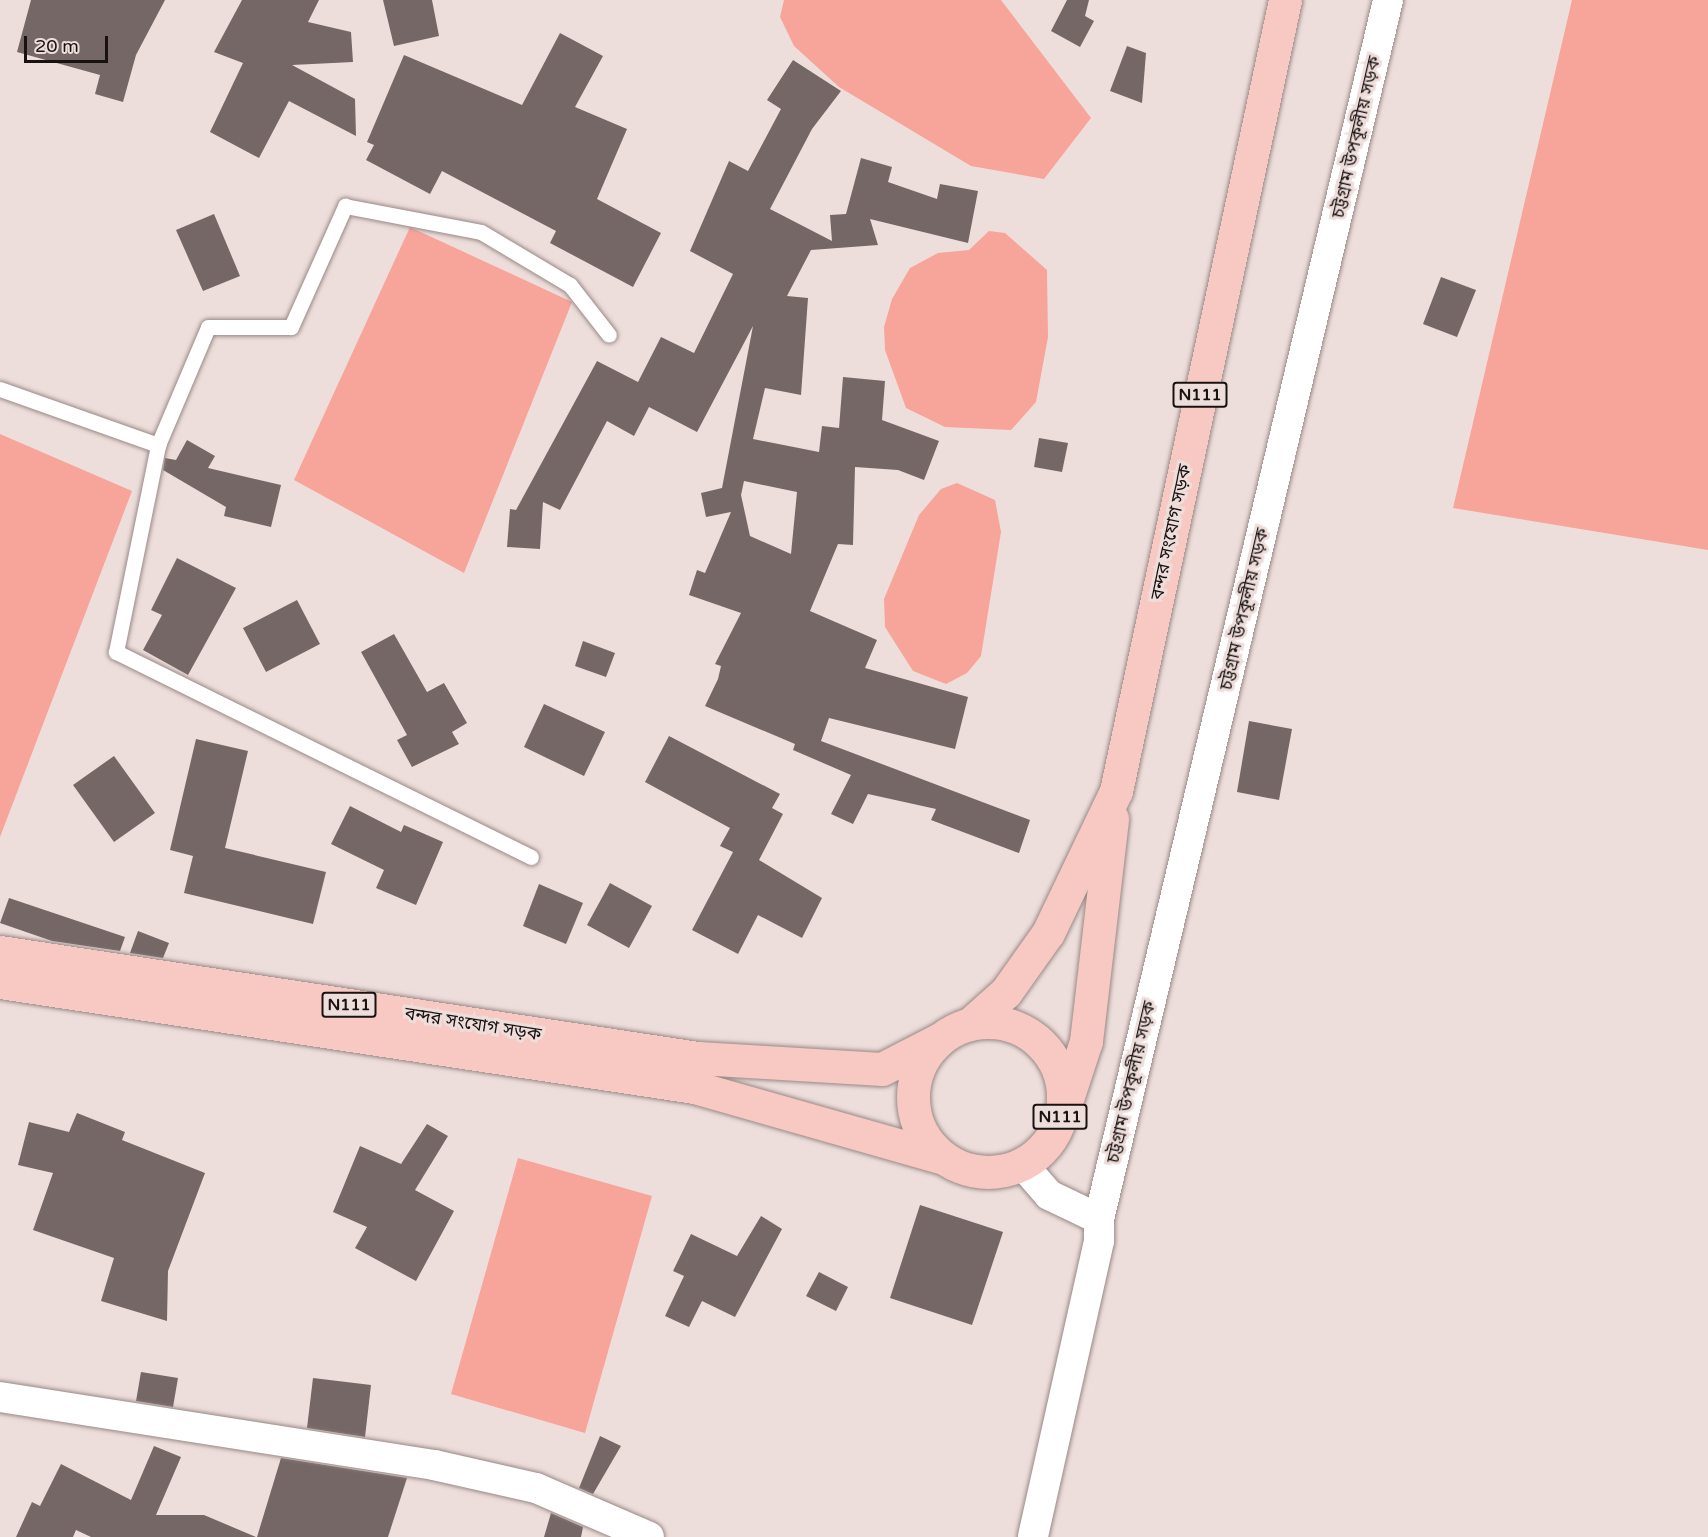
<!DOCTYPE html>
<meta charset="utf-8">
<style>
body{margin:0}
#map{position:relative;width:1708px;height:1537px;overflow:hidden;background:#eededb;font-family:"Varela Round","Noto Sans Bengali",sans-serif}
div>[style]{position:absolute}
.water>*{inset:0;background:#f7a49b}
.building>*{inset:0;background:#756766}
.roads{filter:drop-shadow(0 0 2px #988987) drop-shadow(0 0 2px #988987)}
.service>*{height:15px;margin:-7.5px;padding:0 7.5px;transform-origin:7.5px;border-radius:7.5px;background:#fff}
.minor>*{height:30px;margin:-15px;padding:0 15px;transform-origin:15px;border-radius:15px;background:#fff}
.trunk>*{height:33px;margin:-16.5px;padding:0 16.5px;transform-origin:16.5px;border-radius:16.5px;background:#f8c8c2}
.trunk>.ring{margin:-16.5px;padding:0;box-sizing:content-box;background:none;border:33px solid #f8c8c2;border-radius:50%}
span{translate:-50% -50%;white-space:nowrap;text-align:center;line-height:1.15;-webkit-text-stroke:6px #eededb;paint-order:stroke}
.shield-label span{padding:2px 4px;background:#eededb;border:2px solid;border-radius:4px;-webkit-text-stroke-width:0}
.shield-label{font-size:16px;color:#181211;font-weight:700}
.street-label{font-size:18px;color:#181211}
.scale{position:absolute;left:24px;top:36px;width:84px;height:27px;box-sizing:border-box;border:3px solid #181211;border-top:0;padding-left:8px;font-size:18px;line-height:21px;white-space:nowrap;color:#181211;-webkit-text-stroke:4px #eededb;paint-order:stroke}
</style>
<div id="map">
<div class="water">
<i style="clip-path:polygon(784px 0,1001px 0,1091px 118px,1044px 179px,971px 166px,839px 87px,794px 46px,780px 17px)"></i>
<i style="clip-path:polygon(1572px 0,1708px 0,1708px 550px,1453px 508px)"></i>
<i style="clip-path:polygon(410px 227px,572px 302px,464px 573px,294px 480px)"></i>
<i style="clip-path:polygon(989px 231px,1005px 233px,1047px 270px,1048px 337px,1036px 402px,1011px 430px,945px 427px,906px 408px,885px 350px,884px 327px,892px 299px,910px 268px,938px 253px,969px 250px)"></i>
<i style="clip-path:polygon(0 434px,132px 491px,0 837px)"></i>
<i style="clip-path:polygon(957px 483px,995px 500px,1001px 532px,981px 656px,967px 673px,946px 684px,913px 671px,885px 627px,884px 599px,919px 515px,941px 489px)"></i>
<i style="clip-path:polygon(518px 1158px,652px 1196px,585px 1433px,451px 1394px)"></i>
</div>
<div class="building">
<i style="clip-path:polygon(31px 0,165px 0,136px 55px,123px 102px,95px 94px,100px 75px,17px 52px)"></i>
<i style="clip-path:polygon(242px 0,319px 0,308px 22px,351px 32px,353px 62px,292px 65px,355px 99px,356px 136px,289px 101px,259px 158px,210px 132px,243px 63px,214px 52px)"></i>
<i style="clip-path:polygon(383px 0,432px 0,439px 36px,394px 46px)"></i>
<i style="clip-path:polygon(1067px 0,1089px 0,1085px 16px,1094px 21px,1080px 47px,1051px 31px)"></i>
<i style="clip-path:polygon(560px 33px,603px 56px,575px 107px,627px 129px,597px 199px,661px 233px,633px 287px,550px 243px,556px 231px,442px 171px,430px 194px,366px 160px,374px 145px,367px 142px,404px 55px,522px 105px)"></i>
<i style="clip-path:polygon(1127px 46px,1146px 53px,1142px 103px,1110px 91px)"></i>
<i style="clip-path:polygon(evenodd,793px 60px,841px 91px,812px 129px,770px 209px,832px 241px,830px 215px,846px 214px,861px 158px,892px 167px,888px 182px,937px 199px,940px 184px,978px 191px,968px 243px,870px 219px,878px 245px,811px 250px,787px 296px,808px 298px,801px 395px,765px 388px,753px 439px,819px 452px,822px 426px,839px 428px,843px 377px,885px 381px,882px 420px,939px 441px,924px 480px,898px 470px,855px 467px,853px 545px,838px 544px,810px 611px,877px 640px,865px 668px,968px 697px,955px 749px,829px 718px,821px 741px,1030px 820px,1019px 853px,931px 820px,936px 809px,868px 794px,853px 824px,831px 814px,851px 775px,793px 750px,795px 744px,705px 706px,718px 679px,721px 666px,715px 664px,741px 613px,689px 595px,697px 570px,705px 573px,731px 512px,706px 517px,701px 493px,722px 488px,753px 326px,697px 432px,649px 407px,634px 436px,607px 421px,560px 510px,543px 502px,540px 549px,507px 547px,510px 509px,516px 510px,597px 361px,638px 382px,661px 337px,694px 353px,733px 274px,690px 251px,729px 161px,748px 171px,781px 109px,767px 100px,793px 60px,744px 481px,797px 492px,791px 554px,750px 536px,741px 495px,744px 481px)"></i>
<i style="clip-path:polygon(214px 214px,240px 276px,203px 291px,176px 230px)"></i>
<i style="clip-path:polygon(1441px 277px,1476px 290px,1457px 337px,1423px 324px)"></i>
<i style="clip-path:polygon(1039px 438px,1068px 443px,1062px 472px,1034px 467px)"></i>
<i style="clip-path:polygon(187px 440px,215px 456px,208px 468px,281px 485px,271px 527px,224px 516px,226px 507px,163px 470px,165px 458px,176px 460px)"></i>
<i style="clip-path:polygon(177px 558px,236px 588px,188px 675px,143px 650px,162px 615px,151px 610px)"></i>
<i style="clip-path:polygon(297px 600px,320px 644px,266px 672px,243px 628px)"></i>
<i style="clip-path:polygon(394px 634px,427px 692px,444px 683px,467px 723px,452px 732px,459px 744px,412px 767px,397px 740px,407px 735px,361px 652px)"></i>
<i style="clip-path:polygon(583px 641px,615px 653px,606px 677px,575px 666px)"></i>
<i style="clip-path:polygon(544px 704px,605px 732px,584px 776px,524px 747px)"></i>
<i style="clip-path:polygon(1249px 721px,1292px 729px,1279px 800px,1237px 792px)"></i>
<i style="clip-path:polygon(669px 736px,780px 794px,772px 808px,783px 814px,759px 860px,822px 898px,802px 938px,758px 915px,738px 954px,692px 930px,733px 852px,720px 846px,730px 828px,645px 782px)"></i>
<i style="clip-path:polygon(196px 739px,248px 751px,225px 848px,326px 872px,313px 924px,184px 893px,193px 856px,170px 850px)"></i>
<i style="clip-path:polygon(114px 756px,155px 813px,114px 842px,73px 785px)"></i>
<i style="clip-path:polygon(350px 806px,401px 832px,404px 825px,443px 842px,416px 905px,376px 888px,384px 870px,331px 844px)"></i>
<i style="clip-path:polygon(610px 883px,652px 906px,629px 948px,587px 925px)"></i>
<i style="clip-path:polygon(539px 884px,583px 903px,566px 944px,523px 926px)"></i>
<i style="clip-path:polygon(9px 898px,125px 937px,120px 951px,52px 941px,0 923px)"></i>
<i style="clip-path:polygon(138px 931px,169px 943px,163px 958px,130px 953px)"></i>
<i style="clip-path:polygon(77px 1113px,125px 1132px,122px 1140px,205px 1173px,168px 1271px,167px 1321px,101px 1301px,114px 1258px,33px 1230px,53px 1173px,18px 1165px,29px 1122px,69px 1132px)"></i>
<i style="clip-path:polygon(427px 1124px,448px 1136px,415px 1190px,454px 1211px,416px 1281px,355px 1248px,367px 1227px,333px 1212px,360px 1146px,401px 1164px)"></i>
<i style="clip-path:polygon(920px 1205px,1003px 1232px,972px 1325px,890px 1298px)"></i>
<i style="clip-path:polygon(761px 1216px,782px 1229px,735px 1317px,702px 1301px,689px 1327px,665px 1316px,684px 1276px,673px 1271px,691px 1234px,737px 1256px)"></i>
<i style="clip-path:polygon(819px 1272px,848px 1287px,836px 1311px,806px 1296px)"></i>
<i style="clip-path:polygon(141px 1372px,178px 1378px,173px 1407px,136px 1401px)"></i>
<i style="clip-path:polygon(313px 1378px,371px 1385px,365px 1437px,307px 1428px)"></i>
<i style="clip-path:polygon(600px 1436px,621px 1446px,593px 1494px,579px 1488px)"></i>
<i style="clip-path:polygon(154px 1446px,181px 1457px,156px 1515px,204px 1515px,256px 1537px,91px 1537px,76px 1530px,73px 1537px,16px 1537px,32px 1502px,40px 1506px,61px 1464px,131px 1500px)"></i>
<i style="clip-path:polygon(281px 1458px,407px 1478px,388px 1537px,257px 1537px)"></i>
<i style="clip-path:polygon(551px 1513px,583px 1527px,581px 1537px,544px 1537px)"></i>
</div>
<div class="roads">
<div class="service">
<i style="left:0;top:389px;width:168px;rotate:19.5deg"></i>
<i style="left:531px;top:857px;width:463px;rotate:-153.7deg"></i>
<i style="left:116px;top:652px;width:211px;rotate:-78.5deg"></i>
<i style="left:158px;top:445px;width:128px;rotate:-67deg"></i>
<i style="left:208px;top:327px;width:83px"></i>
<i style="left:291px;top:327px;width:133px;rotate:-65.9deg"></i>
<i style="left:345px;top:206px;width:138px;rotate:10.8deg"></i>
<i style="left:481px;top:232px;width:104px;rotate:30.8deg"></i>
<i style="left:570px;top:285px;width:63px;rotate:52deg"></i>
</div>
<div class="minor">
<i style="left:1022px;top:1164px;width:41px;rotate:48.9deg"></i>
<i style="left:1049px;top:1195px;width:55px;rotate:25.6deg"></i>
<i style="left:1099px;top:1219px;width:22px;rotate:90deg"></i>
<i style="left:1099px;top:1241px;width:303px;rotate:102.6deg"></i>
<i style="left:1099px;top:1219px;width:1253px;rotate:-76.66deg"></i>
<i style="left:0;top:1397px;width:439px;rotate:8.9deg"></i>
<i style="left:434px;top:1465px;width:105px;rotate:12.7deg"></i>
<i style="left:536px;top:1488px;width:123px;rotate:23.4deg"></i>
</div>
<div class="trunk">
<i style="left:0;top:952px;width:706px;rotate:8.64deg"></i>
<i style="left:698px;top:1058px;width:184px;rotate:3.4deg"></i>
<i style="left:882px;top:1069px;width:65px;rotate:-27.3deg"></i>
<i style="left:0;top:982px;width:702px;rotate:8.6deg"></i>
<i style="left:694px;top:1087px;width:260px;rotate:15.9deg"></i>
<i class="ring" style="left:913px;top:1022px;width:117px;height:117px"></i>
<i style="left:970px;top:1024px;width:48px;rotate:-41.6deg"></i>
<i style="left:1006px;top:992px;width:72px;rotate:-54.6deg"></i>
<i style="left:1048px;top:933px;width:157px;rotate:-64.4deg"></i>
<i style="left:1116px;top:791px;width:809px;rotate:-77.94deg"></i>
<i style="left:1065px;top:1105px;width:67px;rotate:-71.8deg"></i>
<i style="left:1086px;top:1041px;width:224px;rotate:-83.3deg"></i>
</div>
</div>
<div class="shield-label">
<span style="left:1200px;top:395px">N111</span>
<span style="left:349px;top:1005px">N111</span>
<span style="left:1060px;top:1117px">N111</span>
</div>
<div class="street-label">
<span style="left:1356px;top:137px;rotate:-77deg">চট্টগ্রাম উপকূলীয় সড়ক</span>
<span style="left:1171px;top:532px;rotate:-78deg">বন্দর সংযোগ সড়ক</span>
<span style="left:1244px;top:609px;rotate:-77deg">চট্টগ্রাম উপকূলীয় সড়ক</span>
<span style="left:473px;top:1024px;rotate:9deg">বন্দর সংযোগ সড়ক</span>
<span style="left:1131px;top:1082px;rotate:-77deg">চট্টগ্রাম উপকূলীয় সড়ক</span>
</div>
<div class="scale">20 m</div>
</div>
